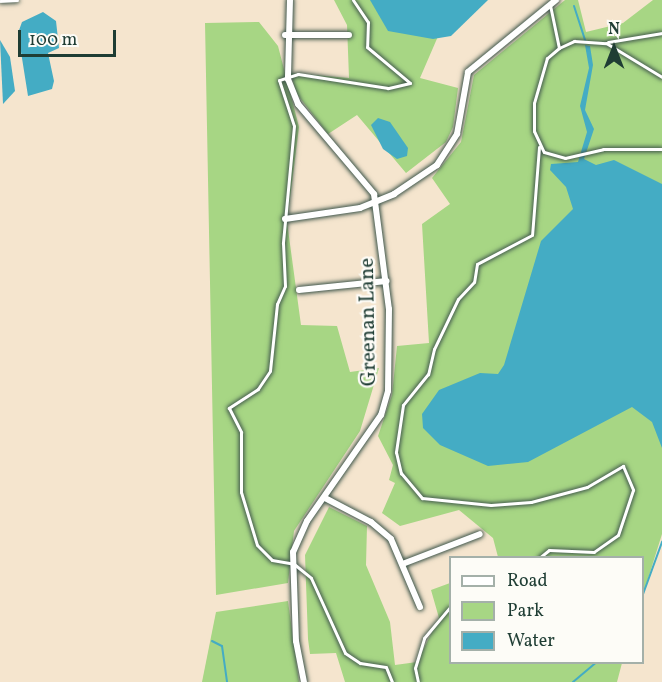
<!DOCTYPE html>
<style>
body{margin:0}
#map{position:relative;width:662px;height:682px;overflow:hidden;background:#f5e5ce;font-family:Vollkorn,serif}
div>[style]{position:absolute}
.green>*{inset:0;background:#a7d684}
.water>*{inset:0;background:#44acc4}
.stream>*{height:2px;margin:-1px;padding:0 1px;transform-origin:1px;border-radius:1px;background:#44acc4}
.roads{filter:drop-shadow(0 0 2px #3f564b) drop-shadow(0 0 2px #3f564b)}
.lane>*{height:3px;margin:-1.5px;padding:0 1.5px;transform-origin:1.5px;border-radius:1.5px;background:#fff}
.street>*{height:6px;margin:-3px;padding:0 3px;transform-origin:3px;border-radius:3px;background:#fff}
span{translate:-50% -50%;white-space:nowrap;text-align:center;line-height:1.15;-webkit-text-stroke:4.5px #fdfcf7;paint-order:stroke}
.street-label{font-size:21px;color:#1f3d34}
.legend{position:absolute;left:449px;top:556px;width:195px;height:108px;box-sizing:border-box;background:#fdfcf7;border:2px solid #a4b0a9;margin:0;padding:8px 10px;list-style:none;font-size:18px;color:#1f3d34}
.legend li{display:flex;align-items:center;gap:12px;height:30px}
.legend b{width:30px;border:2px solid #a4b0a9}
.north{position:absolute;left:584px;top:18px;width:60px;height:60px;-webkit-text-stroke:4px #fdfcf7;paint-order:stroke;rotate:0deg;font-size:16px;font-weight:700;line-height:24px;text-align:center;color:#1f3d34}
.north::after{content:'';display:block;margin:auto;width:21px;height:27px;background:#1f3d34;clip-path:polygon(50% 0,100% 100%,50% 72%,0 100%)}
.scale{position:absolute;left:18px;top:30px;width:98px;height:27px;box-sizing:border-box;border:3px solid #1f3d34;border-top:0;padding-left:8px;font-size:18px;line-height:21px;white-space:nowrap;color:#1f3d34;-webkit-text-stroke:4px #fdfcf7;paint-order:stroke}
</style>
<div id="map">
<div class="green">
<i style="clip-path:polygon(334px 0,483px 0,439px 34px,420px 78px,458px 88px,453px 127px,446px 142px,406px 173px,357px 115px,328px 134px,296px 93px,291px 73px,349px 78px,347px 25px)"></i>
<i style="clip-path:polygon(565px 0,578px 0,586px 32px,623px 23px,653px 0,662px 0,662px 534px,643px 595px,642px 558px,498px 557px,493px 538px,459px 510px,400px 526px,382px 513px,395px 483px,389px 480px,393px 465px,378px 436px,392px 395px,397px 346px,429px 343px,422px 224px,450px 204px,432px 178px,461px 142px,474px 75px)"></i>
<i style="clip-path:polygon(259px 22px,278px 46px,299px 127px,287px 222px,301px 325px,337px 326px,350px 372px,379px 368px,360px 431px,294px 531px,288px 583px,216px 595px,205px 23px)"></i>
<i style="clip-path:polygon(329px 507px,367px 526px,366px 565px,390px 622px,395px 665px,417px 662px,439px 618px,431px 590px,450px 583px,450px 662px,622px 663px,617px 682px,345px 682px,336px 653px,310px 654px,308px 639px,305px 555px)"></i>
<i style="clip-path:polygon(288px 601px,299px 682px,202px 682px,216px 612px)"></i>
</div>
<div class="water">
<i style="clip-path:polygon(370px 0,488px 0,451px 36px,433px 39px,388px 31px)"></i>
<i style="clip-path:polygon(43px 12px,56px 21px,59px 48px,48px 53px,54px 81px,52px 89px,28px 96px,18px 33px,22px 22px)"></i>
<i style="clip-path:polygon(0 40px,10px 57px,15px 91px,3px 104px)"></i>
<i style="clip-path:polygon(585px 45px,590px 46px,593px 65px,585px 110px,594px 129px,584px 159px,596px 165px,614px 160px,662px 184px,662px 448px,652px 422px,632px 407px,528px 462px,488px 466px,440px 445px,423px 428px,422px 414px,439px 390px,480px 373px,498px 374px,504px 365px,541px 241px,573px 209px,566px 187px,550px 170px,551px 164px,578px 162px,587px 132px,580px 106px,589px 68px)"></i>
<i style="clip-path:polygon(378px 118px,390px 122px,408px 148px,407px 156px,397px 159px,383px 149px,371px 125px)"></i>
</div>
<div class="stream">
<i style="left:574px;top:6px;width:39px;rotate:72deg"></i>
<i style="left:642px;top:597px;width:59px;rotate:-70deg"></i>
<i style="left:212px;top:641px;width:11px;rotate:27deg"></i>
<i style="left:222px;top:646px;width:36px;rotate:82deg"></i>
<i style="left:573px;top:682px;width:31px;rotate:-40deg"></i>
</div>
<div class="roads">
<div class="lane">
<i style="left:353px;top:0;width:27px;rotate:56deg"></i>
<i style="left:368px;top:22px;width:25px;rotate:92deg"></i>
<i style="left:367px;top:47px;width:56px;rotate:39.9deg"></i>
<i style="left:410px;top:83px;width:23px;rotate:167deg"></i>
<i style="left:388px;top:88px;width:91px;rotate:-171.2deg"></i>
<i style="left:298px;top:74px;width:20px;rotate:162deg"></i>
<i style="left:279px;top:80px;width:48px;rotate:71.9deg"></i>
<i style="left:294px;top:126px;width:118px;rotate:95.4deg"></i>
<i style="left:283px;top:243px;width:43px;rotate:87.3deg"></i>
<i style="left:285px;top:286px;width:20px;rotate:114deg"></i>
<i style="left:277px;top:304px;width:67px;rotate:96deg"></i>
<i style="left:270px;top:371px;width:22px;rotate:124deg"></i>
<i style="left:258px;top:389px;width:35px;rotate:147deg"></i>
<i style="left:229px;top:408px;width:27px;rotate:63deg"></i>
<i style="left:241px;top:432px;width:60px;rotate:90deg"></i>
<i style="left:241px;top:492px;width:55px;rotate:73.2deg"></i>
<i style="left:257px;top:545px;width:21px;rotate:45deg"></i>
<i style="left:272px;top:560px;width:22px;rotate:10deg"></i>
<i style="left:294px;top:564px;width:22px;rotate:39deg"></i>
<i style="left:311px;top:578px;width:82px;rotate:65.6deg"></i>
<i style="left:345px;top:653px;width:18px;rotate:34deg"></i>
<i style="left:360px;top:663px;width:26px;rotate:9deg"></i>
<i style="left:386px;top:667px;width:16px;rotate:68deg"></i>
<i style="left:0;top:1px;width:17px;rotate:-3deg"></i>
<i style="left:550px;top:5px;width:44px;rotate:78.2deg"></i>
<i style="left:559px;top:48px;width:17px;rotate:-25deg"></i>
<i style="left:574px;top:41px;width:32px;rotate:4deg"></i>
<i style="left:606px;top:43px;width:66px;rotate:31.3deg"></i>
<i style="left:608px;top:42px;width:55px;rotate:-9.5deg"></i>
<i style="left:559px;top:48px;width:16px;rotate:140deg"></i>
<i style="left:547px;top:58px;width:47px;rotate:106.1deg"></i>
<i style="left:534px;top:103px;width:28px;rotate:90deg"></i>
<i style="left:534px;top:131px;width:23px;rotate:65deg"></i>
<i style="left:544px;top:152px;width:22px;rotate:16deg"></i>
<i style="left:565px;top:158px;width:39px;rotate:-13deg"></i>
<i style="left:603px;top:149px;width:59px"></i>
<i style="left:539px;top:147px;width:88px;rotate:94.5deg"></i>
<i style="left:532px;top:235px;width:62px;rotate:152.2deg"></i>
<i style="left:477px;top:264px;width:18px;rotate:99deg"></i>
<i style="left:474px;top:282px;width:23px;rotate:133deg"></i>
<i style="left:458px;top:299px;width:55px;rotate:115.6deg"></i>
<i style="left:434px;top:349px;width:26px;rotate:103deg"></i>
<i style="left:428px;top:374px;width:40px;rotate:129deg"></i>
<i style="left:403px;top:405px;width:48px;rotate:98.5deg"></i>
<i style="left:396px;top:452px;width:22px;rotate:77deg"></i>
<i style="left:401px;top:473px;width:33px;rotate:50deg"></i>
<i style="left:422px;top:498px;width:69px;rotate:5.8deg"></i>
<i style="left:491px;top:505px;width:40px;rotate:-4.3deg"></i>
<i style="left:531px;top:502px;width:58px;rotate:-15deg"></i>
<i style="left:587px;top:487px;width:42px;rotate:-30.3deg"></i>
<i style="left:623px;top:466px;width:26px;rotate:67deg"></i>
<i style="left:633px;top:490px;width:47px;rotate:108.4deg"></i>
<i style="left:618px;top:535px;width:29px;rotate:145deg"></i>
<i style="left:594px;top:552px;width:45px;rotate:-177.5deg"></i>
<i style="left:549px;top:550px;width:13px;rotate:141deg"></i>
<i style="left:418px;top:682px;width:14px;rotate:-102deg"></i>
<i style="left:415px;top:668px;width:31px;rotate:-73deg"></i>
<i style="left:424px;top:638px;width:40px;rotate:-50deg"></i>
</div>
<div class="street">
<i style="left:290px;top:0;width:79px;rotate:91.5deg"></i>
<i style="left:288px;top:79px;width:27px;rotate:68deg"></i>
<i style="left:298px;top:104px;width:118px;rotate:49.8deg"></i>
<i style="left:374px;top:194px;width:116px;rotate:82.6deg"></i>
<i style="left:389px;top:309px;width:82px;rotate:90.7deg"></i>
<i style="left:388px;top:391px;width:25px;rotate:106deg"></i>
<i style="left:381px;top:415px;width:129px;rotate:124.9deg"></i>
<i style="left:307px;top:521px;width:34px;rotate:114deg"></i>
<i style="left:293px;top:552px;width:89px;rotate:88.1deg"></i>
<i style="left:296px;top:641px;width:42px;rotate:79deg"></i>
<i style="left:285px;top:35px;width:64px"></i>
<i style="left:285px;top:219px;width:76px;rotate:-8.3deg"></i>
<i style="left:360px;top:208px;width:37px;rotate:-22deg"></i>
<i style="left:394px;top:194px;width:52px;rotate:-34deg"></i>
<i style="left:437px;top:165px;width:37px;rotate:-57deg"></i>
<i style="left:457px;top:134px;width:63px;rotate:-79.9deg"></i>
<i style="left:468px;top:72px;width:114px;rotate:-39.3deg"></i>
<i style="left:299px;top:290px;width:88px;rotate:-5.8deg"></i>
<i style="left:325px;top:498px;width:52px;rotate:27.6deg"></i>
<i style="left:371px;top:522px;width:26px;rotate:40deg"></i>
<i style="left:391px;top:539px;width:74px;rotate:66.9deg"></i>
<i style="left:405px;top:563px;width:80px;rotate:-21.1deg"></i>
</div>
</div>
<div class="street-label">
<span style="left:369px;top:322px;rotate:-91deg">Greenan Lane</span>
</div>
<ul class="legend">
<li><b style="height:8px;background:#fff"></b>Road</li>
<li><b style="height:16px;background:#a7d684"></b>Park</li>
<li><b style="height:16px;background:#44acc4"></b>Water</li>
</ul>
<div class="north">N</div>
<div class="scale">100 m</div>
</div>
